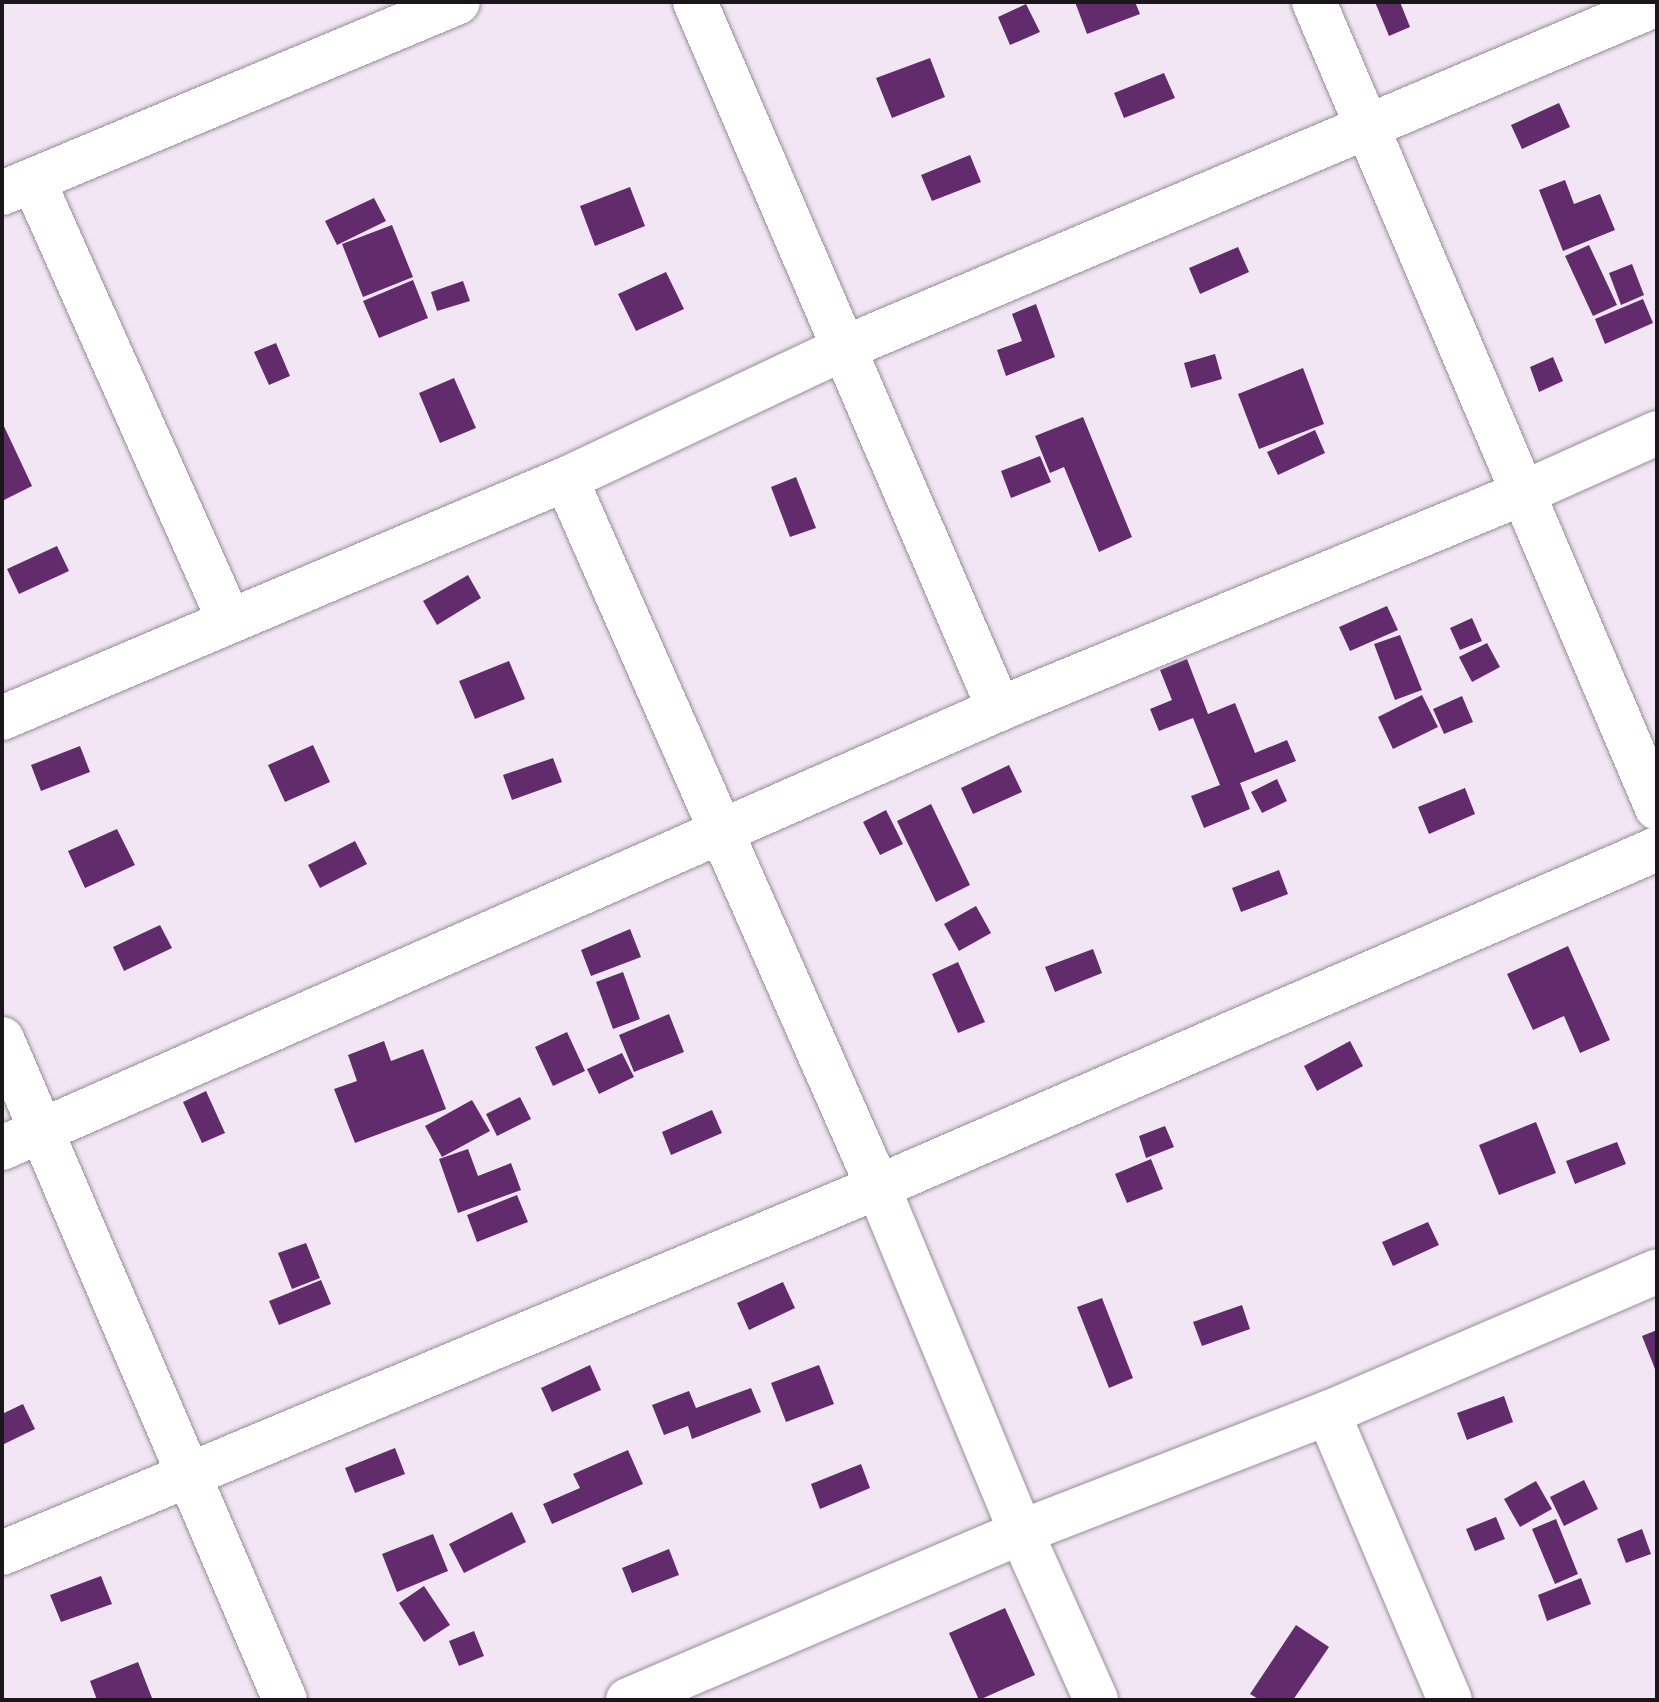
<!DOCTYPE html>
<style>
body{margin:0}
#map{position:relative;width:1659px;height:1702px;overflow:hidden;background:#f2e6f4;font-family:"Work Sans",sans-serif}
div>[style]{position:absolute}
.building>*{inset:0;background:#622c6c}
.roads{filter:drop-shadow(0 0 2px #998d9a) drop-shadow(0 0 2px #998d9a)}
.street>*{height:44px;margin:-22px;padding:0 22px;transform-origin:22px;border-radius:22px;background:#fff}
span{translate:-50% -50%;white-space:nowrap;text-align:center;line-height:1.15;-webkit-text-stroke:8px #fcf5fd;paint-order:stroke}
.frame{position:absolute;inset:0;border:4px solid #1a161b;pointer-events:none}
</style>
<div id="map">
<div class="building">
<i style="clip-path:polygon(1075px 2px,1135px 2px,1140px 14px,1087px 34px)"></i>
<i style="clip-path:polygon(1375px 2px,1400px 2px,1410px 27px,1389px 36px)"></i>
<i style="clip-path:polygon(1026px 4px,1040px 32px,1010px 45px,998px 17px)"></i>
<i style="clip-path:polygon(930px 58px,945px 97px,892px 118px,876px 78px)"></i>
<i style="clip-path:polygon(1164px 73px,1175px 98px,1124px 118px,1114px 93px)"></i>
<i style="clip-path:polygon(1559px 103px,1570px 127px,1522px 149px,1511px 125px)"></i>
<i style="clip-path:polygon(970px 155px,981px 182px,932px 201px,921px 175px)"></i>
<i style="clip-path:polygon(1565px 180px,1574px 204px,1600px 194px,1615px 230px,1563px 251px,1539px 190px)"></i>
<i style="clip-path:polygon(630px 187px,645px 226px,595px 246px,580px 206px)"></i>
<i style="clip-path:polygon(374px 198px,386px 221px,337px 245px,325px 221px)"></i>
<i style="clip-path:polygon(392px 225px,413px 277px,363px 297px,342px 244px)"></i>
<i style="clip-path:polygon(1589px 245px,1617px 305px,1593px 316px,1565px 256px)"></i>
<i style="clip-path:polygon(1238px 247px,1249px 272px,1200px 294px,1189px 268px)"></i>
<i style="clip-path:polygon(1632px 264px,1644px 295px,1621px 305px,1609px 273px)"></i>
<i style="clip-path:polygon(666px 272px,684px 309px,636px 331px,618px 294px)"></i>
<i style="clip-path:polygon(413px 280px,428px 318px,379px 338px,363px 301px)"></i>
<i style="clip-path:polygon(463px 281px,470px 301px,437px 311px,431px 292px)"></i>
<i style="clip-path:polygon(1643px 299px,1653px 323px,1605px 344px,1595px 319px)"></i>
<i style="clip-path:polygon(1036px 304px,1055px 357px,1006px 376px,997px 350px,1022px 341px,1012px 314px)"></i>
<i style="clip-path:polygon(276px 343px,290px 376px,269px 385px,254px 352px)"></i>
<i style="clip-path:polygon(1215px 354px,1222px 379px,1191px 388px,1184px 363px)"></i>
<i style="clip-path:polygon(1553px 357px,1563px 381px,1539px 392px,1530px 367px)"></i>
<i style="clip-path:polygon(1303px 368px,1324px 424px,1259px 449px,1238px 394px)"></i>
<i style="clip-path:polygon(454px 378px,476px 428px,440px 443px,419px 393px)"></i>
<i style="clip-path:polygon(1083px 417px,1132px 537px,1099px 552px,1064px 467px,1050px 473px,1035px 436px)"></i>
<i style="clip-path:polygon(2px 422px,32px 486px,2px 501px)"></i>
<i style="clip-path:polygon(1315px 430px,1325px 453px,1278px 475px,1267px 452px)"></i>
<i style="clip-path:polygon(1040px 456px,1051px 482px,1011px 498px,1001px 471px)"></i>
<i style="clip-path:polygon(796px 477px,816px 528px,790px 537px,771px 487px)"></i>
<i style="clip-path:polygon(57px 546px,69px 571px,19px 594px,7px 569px)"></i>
<i style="clip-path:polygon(468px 575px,481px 598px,437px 625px,423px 601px)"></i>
<i style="clip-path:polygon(1387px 606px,1398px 630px,1350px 651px,1339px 627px)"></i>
<i style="clip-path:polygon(1472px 618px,1482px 641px,1460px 650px,1450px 628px)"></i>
<i style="clip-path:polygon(1400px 635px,1422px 690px,1395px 700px,1374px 644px)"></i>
<i style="clip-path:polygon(1487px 643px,1500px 667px,1472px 682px,1459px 657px)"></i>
<i style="clip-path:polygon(1187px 659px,1208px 714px,1235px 703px,1255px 753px,1287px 740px,1296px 761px,1240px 783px,1250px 809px,1204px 828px,1191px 796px,1220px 785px,1193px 718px,1159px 731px,1150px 709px,1172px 700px,1160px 670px)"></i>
<i style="clip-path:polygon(509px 661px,525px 699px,475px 719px,459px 681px)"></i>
<i style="clip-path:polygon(1422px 695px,1438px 727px,1393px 749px,1378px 717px)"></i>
<i style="clip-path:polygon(1462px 696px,1473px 722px,1444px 734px,1433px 709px)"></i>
<i style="clip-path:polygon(313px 745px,330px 782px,285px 802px,268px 765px)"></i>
<i style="clip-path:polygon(80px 746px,90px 772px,41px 791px,31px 765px)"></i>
<i style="clip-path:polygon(553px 758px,562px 782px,512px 800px,503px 775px)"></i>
<i style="clip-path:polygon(1009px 765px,1022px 792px,973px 814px,961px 788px)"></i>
<i style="clip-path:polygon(1277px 779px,1287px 801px,1262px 813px,1251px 792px)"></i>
<i style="clip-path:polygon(1465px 788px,1475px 814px,1429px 834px,1418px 807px)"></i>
<i style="clip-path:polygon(931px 804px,970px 885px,936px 902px,897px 821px)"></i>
<i style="clip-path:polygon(886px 810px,903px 844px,880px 855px,863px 822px)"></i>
<i style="clip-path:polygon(117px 829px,135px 865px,85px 888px,68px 851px)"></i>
<i style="clip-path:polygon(355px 841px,367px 864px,320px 888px,308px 865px)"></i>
<i style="clip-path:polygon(1279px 870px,1288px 894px,1241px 912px,1232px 888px)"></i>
<i style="clip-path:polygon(976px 906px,991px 933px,959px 951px,944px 924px)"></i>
<i style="clip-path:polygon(160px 925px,172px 948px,124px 971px,113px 947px)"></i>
<i style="clip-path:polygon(630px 929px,641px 957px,591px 976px,581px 950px)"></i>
<i style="clip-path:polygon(1568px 946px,1610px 1040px,1580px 1053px,1564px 1016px,1533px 1030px,1507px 974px)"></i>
<i style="clip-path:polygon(1093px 949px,1102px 973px,1055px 992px,1045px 967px)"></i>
<i style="clip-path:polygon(958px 962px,985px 1022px,958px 1033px,932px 974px)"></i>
<i style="clip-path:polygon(623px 972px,640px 1019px,613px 1029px,596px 982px)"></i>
<i style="clip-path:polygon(669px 1014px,684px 1052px,634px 1072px,619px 1035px)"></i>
<i style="clip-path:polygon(567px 1032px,585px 1071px,553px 1086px,535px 1047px)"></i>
<i style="clip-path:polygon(384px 1041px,391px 1061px,423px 1049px,446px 1109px,355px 1143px,334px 1089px,357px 1081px,348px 1055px)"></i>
<i style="clip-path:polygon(1350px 1041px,1363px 1066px,1317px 1091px,1304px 1066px)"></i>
<i style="clip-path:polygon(622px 1053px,634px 1077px,599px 1094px,587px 1069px)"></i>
<i style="clip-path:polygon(206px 1091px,225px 1133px,202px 1143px,183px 1102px)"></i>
<i style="clip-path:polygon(520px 1097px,531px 1119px,497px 1136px,486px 1114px)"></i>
<i style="clip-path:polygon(472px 1100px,490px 1131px,442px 1157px,425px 1126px)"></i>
<i style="clip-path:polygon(712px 1110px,722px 1133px,671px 1155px,662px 1132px)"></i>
<i style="clip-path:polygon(1536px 1122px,1556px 1173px,1499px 1195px,1479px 1145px)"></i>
<i style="clip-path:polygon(1165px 1126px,1174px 1147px,1146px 1158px,1139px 1136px)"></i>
<i style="clip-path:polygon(1617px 1142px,1626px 1164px,1575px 1184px,1566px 1161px)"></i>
<i style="clip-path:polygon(468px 1149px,478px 1176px,511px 1163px,521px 1190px,458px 1213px,439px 1159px)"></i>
<i style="clip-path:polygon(1151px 1159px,1163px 1189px,1127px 1203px,1115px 1174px)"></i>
<i style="clip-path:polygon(517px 1195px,528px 1222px,477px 1242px,467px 1215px)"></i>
<i style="clip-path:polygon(1428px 1222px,1439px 1245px,1393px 1266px,1382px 1242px)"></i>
<i style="clip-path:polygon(306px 1243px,320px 1278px,292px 1289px,278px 1253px)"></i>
<i style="clip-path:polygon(321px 1280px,331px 1304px,279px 1325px,269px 1301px)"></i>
<i style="clip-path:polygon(783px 1282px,795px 1308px,749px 1330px,737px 1303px)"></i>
<i style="clip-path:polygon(1102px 1298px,1133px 1378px,1109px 1388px,1077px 1307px)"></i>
<i style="clip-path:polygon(1242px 1305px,1250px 1329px,1202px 1346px,1193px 1322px)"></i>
<i style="clip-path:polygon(1657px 1330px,1657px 1374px,1642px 1336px)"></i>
<i style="clip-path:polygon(590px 1365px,601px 1390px,552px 1412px,541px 1388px)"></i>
<i style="clip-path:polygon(819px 1365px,834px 1404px,786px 1422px,771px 1383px)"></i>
<i style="clip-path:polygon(751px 1388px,761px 1412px,692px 1439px,688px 1426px,664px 1435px,652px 1405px,689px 1391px,696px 1408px)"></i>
<i style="clip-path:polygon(1504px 1396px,1513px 1422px,1467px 1440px,1457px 1413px)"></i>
<i style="clip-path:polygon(23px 1404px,35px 1429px,2px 1445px,2px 1414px)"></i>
<i style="clip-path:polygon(395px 1448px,405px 1474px,355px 1493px,345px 1468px)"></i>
<i style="clip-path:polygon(628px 1450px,643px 1484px,552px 1524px,543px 1504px,580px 1488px,573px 1474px)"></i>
<i style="clip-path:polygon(861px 1464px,870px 1488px,820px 1509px,811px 1484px)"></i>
<i style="clip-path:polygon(1584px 1480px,1598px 1509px,1564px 1526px,1550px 1497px)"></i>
<i style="clip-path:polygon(1536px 1481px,1552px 1509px,1520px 1527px,1504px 1499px)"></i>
<i style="clip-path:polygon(512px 1512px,526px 1542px,464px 1573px,449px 1544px)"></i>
<i style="clip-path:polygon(1496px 1517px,1505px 1539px,1475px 1551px,1466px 1529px)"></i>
<i style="clip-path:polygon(1556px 1519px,1578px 1574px,1555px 1584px,1532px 1529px)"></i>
<i style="clip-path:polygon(1642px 1529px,1651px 1554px,1626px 1563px,1617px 1539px)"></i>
<i style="clip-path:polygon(433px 1534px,448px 1571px,397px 1592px,382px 1554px)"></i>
<i style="clip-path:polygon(669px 1549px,679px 1575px,632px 1593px,622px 1568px)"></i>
<i style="clip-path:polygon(101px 1576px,112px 1604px,61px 1622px,50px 1595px)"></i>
<i style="clip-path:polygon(1581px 1578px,1591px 1604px,1547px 1621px,1538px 1595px)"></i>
<i style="clip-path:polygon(424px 1586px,450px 1625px,424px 1642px,399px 1603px)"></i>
<i style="clip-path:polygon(1005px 1608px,1035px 1675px,979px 1700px,949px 1633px)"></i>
<i style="clip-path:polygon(1296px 1625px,1329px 1647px,1293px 1700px,1260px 1700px,1250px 1694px)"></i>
<i style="clip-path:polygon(474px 1631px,484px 1656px,459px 1666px,449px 1641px)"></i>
<i style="clip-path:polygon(138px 1662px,152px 1698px,97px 1700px,90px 1681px)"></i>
</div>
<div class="roads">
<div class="street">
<i style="left:695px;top:2px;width:770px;rotate:66.73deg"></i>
<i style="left:1314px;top:2px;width:876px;rotate:66.95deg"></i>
<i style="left:33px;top:180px;width:483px;rotate:66deg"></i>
<i style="left:2px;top:193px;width:494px;rotate:-22.7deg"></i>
<i style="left:566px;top:479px;width:774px;rotate:66.22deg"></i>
<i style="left:878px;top:1187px;width:373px;rotate:67.5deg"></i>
<i style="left:1021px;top:1532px;width:184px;rotate:65.9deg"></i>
<i style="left:2px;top:718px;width:613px;rotate:-22.97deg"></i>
<i style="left:566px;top:479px;width:305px;rotate:-25.2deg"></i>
<i style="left:842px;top:349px;width:885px;rotate:-22.94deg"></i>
<i style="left:2px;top:1039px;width:719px;rotate:66.82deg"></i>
<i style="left:2px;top:1148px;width:1089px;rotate:-23.76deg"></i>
<i style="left:999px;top:709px;width:567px;rotate:-22.4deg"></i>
<i style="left:1523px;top:493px;width:147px;rotate:-24.1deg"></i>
<i style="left:1328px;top:1413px;width:312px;rotate:67deg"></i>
<i style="left:2px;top:1553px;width:949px;rotate:-22.68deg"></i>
<i style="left:878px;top:1187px;width:849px;rotate:-23.46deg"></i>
<i style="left:628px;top:1700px;width:427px;rotate:-23.1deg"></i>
<i style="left:1021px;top:1532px;width:329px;rotate:-21.2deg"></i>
<i style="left:1328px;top:1413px;width:358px;rotate:-23.3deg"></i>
</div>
</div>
<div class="frame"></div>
</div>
